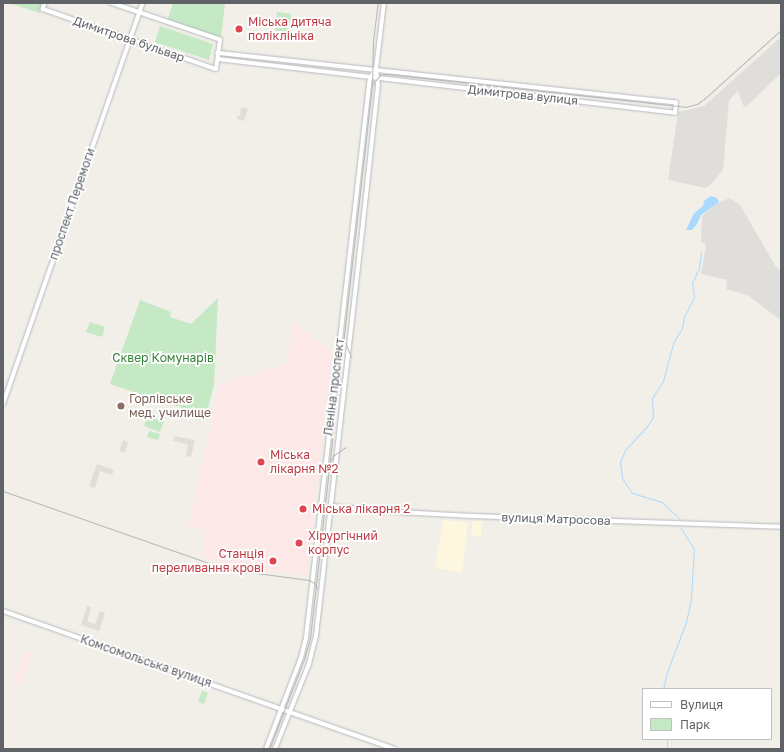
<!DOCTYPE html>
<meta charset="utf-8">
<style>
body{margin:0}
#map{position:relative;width:784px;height:752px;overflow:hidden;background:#f1efe8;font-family:"Golos Text",sans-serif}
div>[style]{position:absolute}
.commercial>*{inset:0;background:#fef7e0}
.industrial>*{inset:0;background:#e0deda}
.education>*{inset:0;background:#e1ded6}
.medical>*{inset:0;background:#fce8e6}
.green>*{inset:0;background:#c5e8c5}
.water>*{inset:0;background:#aadaff}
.stream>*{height:1px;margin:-0.5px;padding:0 0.5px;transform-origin:0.5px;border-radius:0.5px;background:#aadaff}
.roads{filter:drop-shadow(0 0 1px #b6babf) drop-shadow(0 0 1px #b6babf)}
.secondary>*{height:3.5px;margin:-1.75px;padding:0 1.75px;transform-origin:1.75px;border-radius:1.75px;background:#fff}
.tram>*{height:1px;margin:-0.5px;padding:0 0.5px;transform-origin:0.5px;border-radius:0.5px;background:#b6b7b8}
.dots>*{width:11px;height:11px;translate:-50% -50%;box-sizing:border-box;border:2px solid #fff;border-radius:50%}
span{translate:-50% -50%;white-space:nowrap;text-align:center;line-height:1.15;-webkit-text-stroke:3.5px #fff;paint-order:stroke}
.health-label{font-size:12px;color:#be3a42}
.left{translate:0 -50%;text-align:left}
.right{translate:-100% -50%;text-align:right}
.street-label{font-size:12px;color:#5f6368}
.park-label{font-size:12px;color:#348238}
.education-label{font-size:12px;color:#785e54}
.frame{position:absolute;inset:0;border:4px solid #5f6368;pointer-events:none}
.legend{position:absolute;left:642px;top:688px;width:130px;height:52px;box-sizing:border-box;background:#fff;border:1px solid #bfc1c3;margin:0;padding:5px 7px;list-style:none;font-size:12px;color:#5f6368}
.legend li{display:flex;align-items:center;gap:8px;height:20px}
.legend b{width:20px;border:1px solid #bfc1c3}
</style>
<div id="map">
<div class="commercial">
<i style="clip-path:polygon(443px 520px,468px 522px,462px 573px,435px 568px)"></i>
<i style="clip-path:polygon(473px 521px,482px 521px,481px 537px,471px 536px)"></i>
</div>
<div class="industrial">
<i style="clip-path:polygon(781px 37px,781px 73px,746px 107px,744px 107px,738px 91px,729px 100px,723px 170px,711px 184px,706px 188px,668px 180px,678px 112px,704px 106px)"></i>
<i style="clip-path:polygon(729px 198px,740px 205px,776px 267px,781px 271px,781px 320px,747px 295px,726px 289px,727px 280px,701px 274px,706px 244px,701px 242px,702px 216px,714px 205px)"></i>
<i style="clip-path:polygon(175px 436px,195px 440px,191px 457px,186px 456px,188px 444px,173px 441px)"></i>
</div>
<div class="education">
<i style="clip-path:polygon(241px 107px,248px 109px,244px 121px,237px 119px,238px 115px,240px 116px)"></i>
<i style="clip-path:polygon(123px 440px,128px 442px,125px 453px,119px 451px)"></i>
<i style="clip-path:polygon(97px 464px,114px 470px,112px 475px,100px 471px,95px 488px,89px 486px)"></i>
<i style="clip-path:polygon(87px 606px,91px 607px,88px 618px,88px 622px,95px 624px,100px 611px,105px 613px,99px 631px,81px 625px)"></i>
</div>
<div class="medical">
<i style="clip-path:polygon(292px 320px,332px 351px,307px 576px,227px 566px,200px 555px,207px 531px,188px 526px,220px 384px,287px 364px)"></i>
<i style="clip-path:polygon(26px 650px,33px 651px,21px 684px,13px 680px)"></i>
</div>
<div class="green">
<i style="clip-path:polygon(9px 3px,43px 3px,40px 13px)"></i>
<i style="clip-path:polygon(173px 3px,225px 3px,221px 39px,167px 21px)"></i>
<i style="clip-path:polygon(277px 12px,291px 14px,288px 40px,274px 38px)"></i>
<i style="clip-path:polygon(160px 26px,213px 44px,209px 60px,155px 42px)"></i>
<i style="clip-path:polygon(218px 298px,214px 385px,206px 416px,110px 384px,140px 300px,171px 312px,170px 317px,191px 324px)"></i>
<i style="clip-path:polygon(90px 322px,105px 327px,102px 337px,86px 332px)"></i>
<i style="clip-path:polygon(148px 416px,164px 422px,160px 432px,144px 426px)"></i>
<i style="clip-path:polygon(149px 431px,160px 434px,158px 440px,147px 437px)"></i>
<i style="clip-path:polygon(202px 691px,208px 693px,204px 704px,198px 702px)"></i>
</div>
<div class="water">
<i style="clip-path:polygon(711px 196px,717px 198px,719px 202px,701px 215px,697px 224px,692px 230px,686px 230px,694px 213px,703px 206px,704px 201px)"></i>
</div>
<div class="stream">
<i style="left:679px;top:518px;width:23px;rotate:-137deg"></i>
<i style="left:662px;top:502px;width:31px;rotate:-163deg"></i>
<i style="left:632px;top:493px;width:18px;rotate:-124deg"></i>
<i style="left:622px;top:478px;width:16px;rotate:-97deg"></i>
<i style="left:620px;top:462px;width:13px;rotate:-67deg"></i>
<i style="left:625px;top:450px;width:33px;rotate:-47deg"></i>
<i style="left:647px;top:426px;width:11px;rotate:-56deg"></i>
<i style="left:653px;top:417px;width:19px;rotate:-93deg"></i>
<i style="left:652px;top:398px;width:20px;rotate:-57deg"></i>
<i style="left:663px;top:381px;width:39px;rotate:-75deg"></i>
<i style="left:673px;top:343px;width:17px;rotate:-59deg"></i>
<i style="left:682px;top:328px;width:11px;rotate:-80deg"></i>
<i style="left:684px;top:317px;width:22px;rotate:-63deg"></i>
<i style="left:694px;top:297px;width:14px;rotate:-98deg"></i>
<i style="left:692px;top:283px;width:17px;rotate:-65deg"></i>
<i style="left:699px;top:268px;width:17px;rotate:-83deg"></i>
<i style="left:663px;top:689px;width:17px;rotate:-77deg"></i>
<i style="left:667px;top:672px;width:53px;rotate:-69.2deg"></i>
<i style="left:686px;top:622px;width:24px;rotate:-78deg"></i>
<i style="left:691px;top:599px;width:50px;rotate:-86.6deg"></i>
<i style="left:694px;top:549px;width:25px;rotate:-122deg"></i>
<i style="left:667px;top:739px;width:10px;rotate:90deg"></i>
</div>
<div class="roads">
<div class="secondary">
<i style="left:45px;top:3px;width:6px;rotate:108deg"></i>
<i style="left:43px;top:9px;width:183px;rotate:19.1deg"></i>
<i style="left:216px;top:69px;width:29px;rotate:-82deg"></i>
<i style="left:220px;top:40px;width:115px;rotate:-161.3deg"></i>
<i style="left:218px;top:59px;width:460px;rotate:6.7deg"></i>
<i style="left:675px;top:113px;width:10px;rotate:-84deg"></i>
<i style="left:676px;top:103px;width:461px;rotate:-173.8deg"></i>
<i style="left:3px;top:404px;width:425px;rotate:-70.8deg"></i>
<i style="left:331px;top:506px;width:49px;rotate:5.8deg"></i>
<i style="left:380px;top:511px;width:92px;rotate:3.1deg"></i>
<i style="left:472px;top:516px;width:309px;rotate:2deg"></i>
<i style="left:3px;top:611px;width:415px;rotate:19.4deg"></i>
<i style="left:266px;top:749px;width:97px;rotate:-69deg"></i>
<i style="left:301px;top:658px;width:21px;rotate:-76deg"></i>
<i style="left:306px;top:638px;width:557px;rotate:-83.5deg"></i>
<i style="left:369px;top:85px;width:7px;rotate:-82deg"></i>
<i style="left:370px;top:78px;width:11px;rotate:-56deg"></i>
<i style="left:275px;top:749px;width:92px;rotate:-68.2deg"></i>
<i style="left:309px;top:664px;width:29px;rotate:-76deg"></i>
<i style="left:316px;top:636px;width:416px;rotate:-83.5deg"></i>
<i style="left:363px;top:223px;width:139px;rotate:-83.8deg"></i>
<i style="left:378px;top:85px;width:16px;rotate:-97deg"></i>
<i style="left:376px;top:69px;width:66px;rotate:-83.1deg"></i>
</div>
</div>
<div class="tram">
<i style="left:372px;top:85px;width:13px;rotate:-51deg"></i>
<i style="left:380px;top:75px;width:8px;rotate:-7deg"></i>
<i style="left:388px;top:74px;width:299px;rotate:6.3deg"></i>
<i style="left:685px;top:107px;width:12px;rotate:-14deg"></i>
<i style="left:697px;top:104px;width:9px;rotate:-36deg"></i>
<i style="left:704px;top:99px;width:103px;rotate:-41.9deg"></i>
<i style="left:345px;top:342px;width:16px;rotate:68deg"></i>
<i style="left:331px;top:460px;width:6px;rotate:-59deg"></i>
<i style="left:334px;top:455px;width:14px;rotate:-34deg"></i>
<i style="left:3px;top:491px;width:236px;rotate:19.3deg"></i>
<i style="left:226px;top:569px;width:84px;rotate:7.5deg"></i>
<i style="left:309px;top:580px;width:6px;rotate:31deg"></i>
<i style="left:314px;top:583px;width:6px;rotate:59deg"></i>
<i style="left:269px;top:749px;width:97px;rotate:-68.7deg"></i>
<i style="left:304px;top:659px;width:22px;rotate:-74deg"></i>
<i style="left:310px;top:638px;width:556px;rotate:-83.6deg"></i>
<i style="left:372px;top:85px;width:44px;rotate:-88.7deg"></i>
<i style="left:373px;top:41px;width:38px;rotate:-83deg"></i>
</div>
<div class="dots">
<i style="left:239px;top:29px;background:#e0444e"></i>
<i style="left:121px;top:406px;background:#8d6e63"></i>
<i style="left:261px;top:462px;background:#e0444e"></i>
<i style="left:303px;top:509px;background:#e0444e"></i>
<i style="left:299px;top:543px;background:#e0444e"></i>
<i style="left:273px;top:561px;background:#e0444e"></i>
</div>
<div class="health-label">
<span class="left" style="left:248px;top:29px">Міська дитяча<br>поліклініка</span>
<span class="left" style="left:270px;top:462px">Міська<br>лікарня №2</span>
<span class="left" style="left:312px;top:509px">Міська лікарня 2</span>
<span class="left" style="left:308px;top:543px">Хірургічний<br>корпус</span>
<span class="right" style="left:264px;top:561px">Станція<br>переливання крові</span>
</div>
<div class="street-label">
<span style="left:129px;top:39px;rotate:19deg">Димитрова бульвар</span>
<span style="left:523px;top:95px;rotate:6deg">Димитрова вулиця</span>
<span style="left:72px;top:204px;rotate:-71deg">проспект Перемоги</span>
<span style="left:334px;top:387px;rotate:-83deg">Леніна проспект</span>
<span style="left:556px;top:519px;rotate:2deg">вулиця Матросова</span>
<span style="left:146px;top:661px;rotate:19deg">Комсомольська вулиця</span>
</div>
<div class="park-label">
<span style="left:163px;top:358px">Сквер Комунарів</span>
</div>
<div class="education-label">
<span class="left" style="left:129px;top:406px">Горлівське<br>мед. училище</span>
</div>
<div class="frame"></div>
<ul class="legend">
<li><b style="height:5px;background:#fff"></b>Вулиця</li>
<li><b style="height:11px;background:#c5e8c5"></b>Парк</li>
</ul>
</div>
